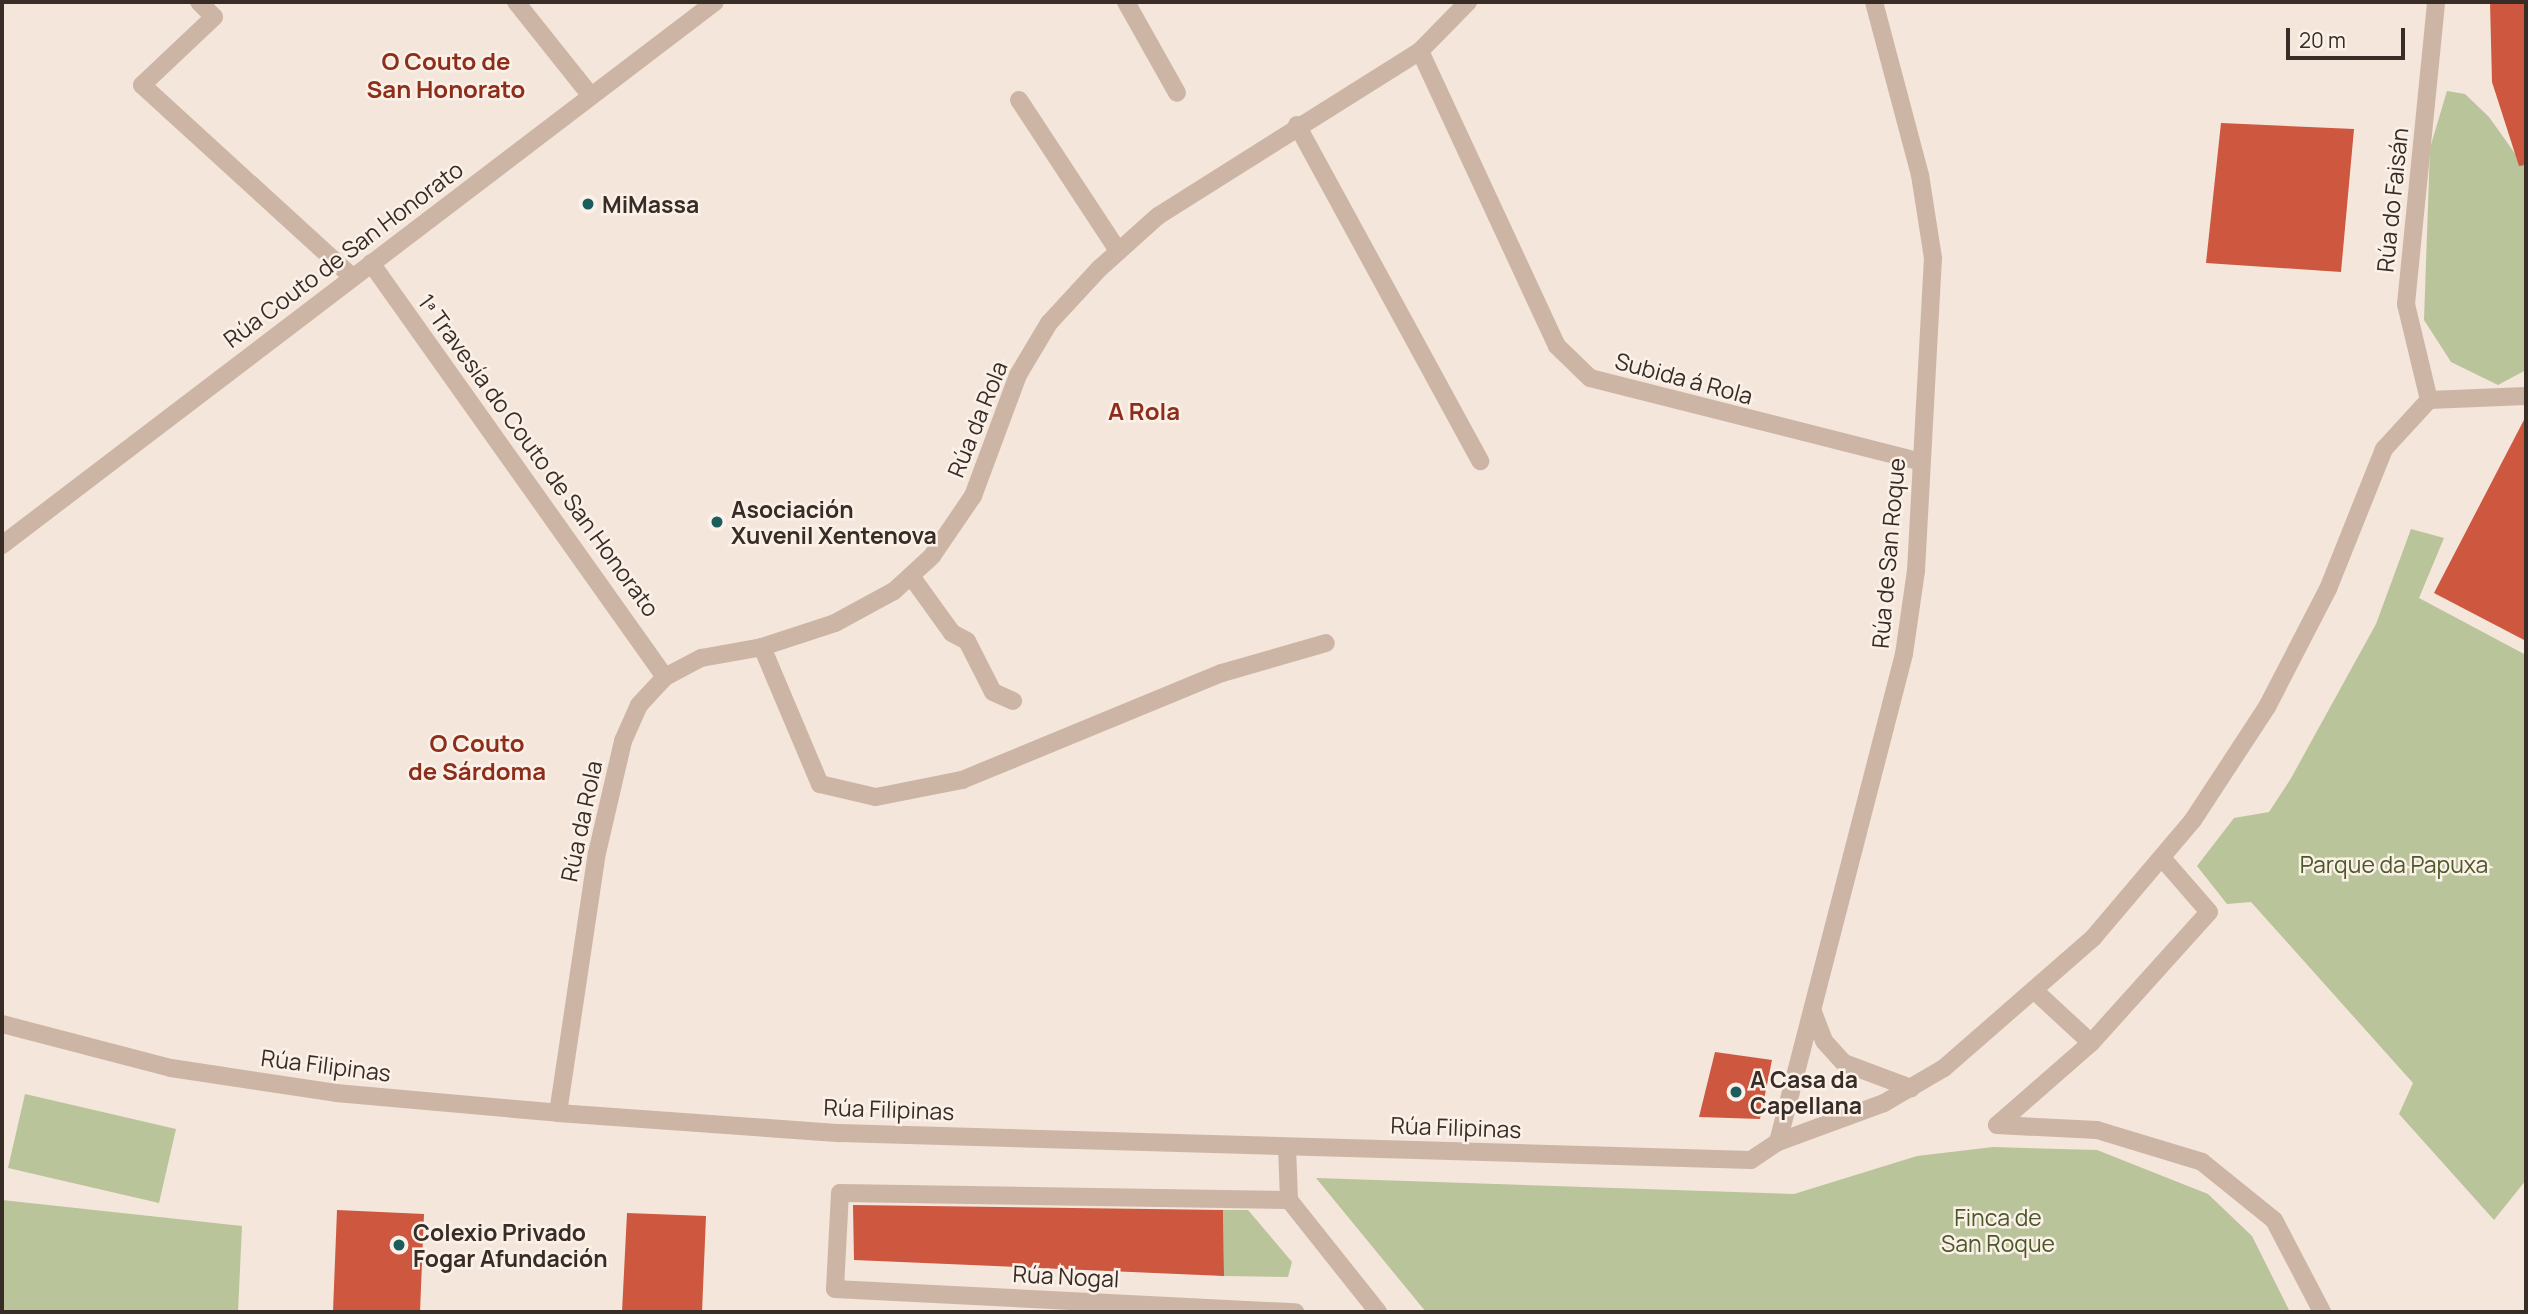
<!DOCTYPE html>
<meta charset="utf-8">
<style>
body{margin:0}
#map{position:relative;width:2528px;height:1314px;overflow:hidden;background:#f4e6db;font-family:Manrope,sans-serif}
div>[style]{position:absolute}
.green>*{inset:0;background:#b9c49a}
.building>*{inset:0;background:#ce573f}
.pedestrian>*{height:18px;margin:-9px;padding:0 9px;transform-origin:9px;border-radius:9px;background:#cdb5a6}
.minor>*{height:18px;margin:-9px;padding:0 9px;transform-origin:9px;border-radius:9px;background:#cdb5a6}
.dots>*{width:19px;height:19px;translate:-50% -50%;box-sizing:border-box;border:4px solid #fbf1e8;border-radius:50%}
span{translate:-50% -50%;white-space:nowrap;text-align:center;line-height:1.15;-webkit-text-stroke:5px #fbf1e8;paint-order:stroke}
.street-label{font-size:23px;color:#382c27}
.poi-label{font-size:23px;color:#382c27;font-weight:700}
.left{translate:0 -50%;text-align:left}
.park-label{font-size:23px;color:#4b5829}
.neighbourhood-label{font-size:24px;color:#8d2e1b;font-weight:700}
.frame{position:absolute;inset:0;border:4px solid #382c27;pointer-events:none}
.scale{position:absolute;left:2286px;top:28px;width:119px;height:32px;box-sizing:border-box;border:4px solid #382c27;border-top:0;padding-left:9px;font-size:21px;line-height:24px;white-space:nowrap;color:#382c27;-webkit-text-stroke:5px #fbf1e8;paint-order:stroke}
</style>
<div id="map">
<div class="green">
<i style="clip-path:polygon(2447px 91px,2465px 94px,2489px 117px,2526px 169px,2526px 370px,2498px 385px,2451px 362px,2424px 320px,2430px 148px)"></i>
<i style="clip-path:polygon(2411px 529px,2444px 538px,2419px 598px,2526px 655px,2526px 1180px,2494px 1220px,2399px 1114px,2413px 1083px,2251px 902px,2227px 904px,2197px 866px,2234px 818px,2269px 812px,2290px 780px,2376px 624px)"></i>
<i style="clip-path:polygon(25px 1094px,176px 1129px,159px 1203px,8px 1168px)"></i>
<i style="clip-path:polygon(1993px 1147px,2097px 1150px,2208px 1194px,2252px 1236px,2290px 1312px,1426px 1312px,1316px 1178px,1794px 1194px,1917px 1156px)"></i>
<i style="clip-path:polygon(2px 1200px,242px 1226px,238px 1312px,2px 1312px)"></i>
<i style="clip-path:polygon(1223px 1210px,1248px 1210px,1292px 1262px,1288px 1277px,1224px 1276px)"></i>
</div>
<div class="building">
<i style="clip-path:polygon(2490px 2px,2526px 2px,2526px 165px,2519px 166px,2492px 82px)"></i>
<i style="clip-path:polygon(2221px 123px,2354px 129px,2341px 272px,2206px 263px)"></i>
<i style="clip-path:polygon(2526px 416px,2526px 641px,2434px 593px)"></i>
<i style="clip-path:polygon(1715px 1052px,1772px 1060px,1760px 1119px,1699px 1117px)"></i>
<i style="clip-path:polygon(853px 1205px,1223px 1210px,1224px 1276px,854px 1260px)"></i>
<i style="clip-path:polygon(337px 1210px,424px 1214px,420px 1312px,333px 1312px)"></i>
<i style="clip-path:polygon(627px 1213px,706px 1216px,702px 1312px,622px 1312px)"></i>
</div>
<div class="pedestrian">
<i style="left:2036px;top:992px;width:75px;rotate:42.8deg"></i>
<i style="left:1997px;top:1125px;width:100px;rotate:2.9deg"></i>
<i style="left:2097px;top:1130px;width:110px;rotate:16.9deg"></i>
<i style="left:2202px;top:1162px;width:92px;rotate:38.9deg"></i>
<i style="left:2274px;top:1220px;width:104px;rotate:62.4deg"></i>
<i style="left:1997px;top:1125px;width:125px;rotate:-41.1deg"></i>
<i style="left:2091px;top:1043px;width:176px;rotate:-48deg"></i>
<i style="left:2209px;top:912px;width:72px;rotate:-131deg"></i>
<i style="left:840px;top:1193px;width:449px;rotate:0.9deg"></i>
</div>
<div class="minor">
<i style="left:199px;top:2px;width:21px;rotate:45deg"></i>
<i style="left:214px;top:17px;width:99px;rotate:136.6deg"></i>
<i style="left:142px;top:85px;width:285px;rotate:42.4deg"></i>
<i style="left:516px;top:2px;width:120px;rotate:51.4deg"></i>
<i style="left:1126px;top:2px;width:104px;rotate:60.7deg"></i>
<i style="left:1420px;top:51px;width:325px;rotate:65.1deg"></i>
<i style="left:1557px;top:346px;width:46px;rotate:44.1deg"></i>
<i style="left:1590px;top:378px;width:342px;rotate:14.2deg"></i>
<i style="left:1019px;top:100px;width:181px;rotate:56.7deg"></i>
<i style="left:1297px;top:125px;width:383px;rotate:61.4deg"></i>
<i style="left:371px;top:263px;width:508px;rotate:54.62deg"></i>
<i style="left:2429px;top:400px;width:99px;rotate:-103.5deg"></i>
<i style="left:2406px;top:304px;width:303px;rotate:-84.3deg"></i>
<i style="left:2429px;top:400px;width:97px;rotate:-2.4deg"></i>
<i style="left:2px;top:545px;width:896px;rotate:-37.29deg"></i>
<i style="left:911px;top:576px;width:70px;rotate:54.3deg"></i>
<i style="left:952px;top:633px;width:17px;rotate:28deg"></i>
<i style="left:967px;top:641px;width:57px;rotate:63deg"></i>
<i style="left:993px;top:692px;width:22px;rotate:24deg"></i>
<i style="left:762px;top:647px;width:149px;rotate:67.1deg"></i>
<i style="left:820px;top:784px;width:57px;rotate:13.1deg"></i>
<i style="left:876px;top:797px;width:88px;rotate:-11.2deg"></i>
<i style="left:962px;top:780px;width:281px;rotate:-22.4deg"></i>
<i style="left:1222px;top:673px;width:108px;rotate:-16.1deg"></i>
<i style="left:1813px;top:1012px;width:31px;rotate:69deg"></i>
<i style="left:1824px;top:1041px;width:30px;rotate:48deg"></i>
<i style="left:1844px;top:1063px;width:72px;rotate:20.5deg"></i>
<i style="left:2px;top:1024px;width:175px;rotate:14.6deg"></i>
<i style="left:171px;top:1068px;width:167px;rotate:8.6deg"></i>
<i style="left:336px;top:1093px;width:223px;rotate:5.1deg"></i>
<i style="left:558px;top:1113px;width:283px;rotate:4.1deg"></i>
<i style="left:840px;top:1133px;width:911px;rotate:1.7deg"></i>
<i style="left:1751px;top:1160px;width:32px;rotate:-34deg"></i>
<i style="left:1778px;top:1142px;width:113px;rotate:-20.2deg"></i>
<i style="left:1884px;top:1103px;width:69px;rotate:-30.3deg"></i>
<i style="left:1944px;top:1068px;width:198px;rotate:-41.1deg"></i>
<i style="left:2093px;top:938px;width:155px;rotate:-49.7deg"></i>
<i style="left:2193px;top:820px;width:135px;rotate:-56.8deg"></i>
<i style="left:2267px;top:707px;width:133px;rotate:-62.7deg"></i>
<i style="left:2328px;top:589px;width:151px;rotate:-68.2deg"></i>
<i style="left:2384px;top:449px;width:67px;rotate:-47.4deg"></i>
<i style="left:558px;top:1113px;width:263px;rotate:-81.5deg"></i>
<i style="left:597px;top:853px;width:115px;rotate:-76.9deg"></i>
<i style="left:623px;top:741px;width:39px;rotate:-66deg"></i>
<i style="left:639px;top:705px;width:38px;rotate:-47deg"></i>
<i style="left:665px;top:677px;width:41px;rotate:-27.8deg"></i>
<i style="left:701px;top:658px;width:62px;rotate:-10.2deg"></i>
<i style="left:762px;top:647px;width:77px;rotate:-18.2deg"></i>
<i style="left:835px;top:623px;width:67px;rotate:-28.5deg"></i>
<i style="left:894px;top:591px;width:52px;rotate:-42.6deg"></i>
<i style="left:932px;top:556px;width:73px;rotate:-55.7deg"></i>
<i style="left:973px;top:496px;width:129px;rotate:-69.6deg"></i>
<i style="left:1018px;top:375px;width:61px;rotate:-59.2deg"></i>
<i style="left:1049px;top:323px;width:75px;rotate:-47.2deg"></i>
<i style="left:1100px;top:268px;width:78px;rotate:-41.9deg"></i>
<i style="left:1158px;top:216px;width:310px;rotate:-32.2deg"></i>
<i style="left:1420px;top:51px;width:69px;rotate:-45.6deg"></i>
<i style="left:1778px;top:1142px;width:504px;rotate:-75.52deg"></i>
<i style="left:1904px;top:654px;width:84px;rotate:-81.8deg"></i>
<i style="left:1916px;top:571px;width:313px;rotate:-86.9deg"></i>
<i style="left:1933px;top:258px;width:84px;rotate:-98.9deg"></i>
<i style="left:1920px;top:175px;width:179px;rotate:-104.9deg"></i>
<i style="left:1287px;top:1147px;width:53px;rotate:87.8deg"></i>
<i style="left:1289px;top:1200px;width:143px;rotate:51.5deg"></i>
<i style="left:840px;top:1193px;width:96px;rotate:93deg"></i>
<i style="left:835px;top:1289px;width:461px;rotate:2.9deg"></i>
</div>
<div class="dots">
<i style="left:588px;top:204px;background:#1a5d5c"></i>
<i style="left:717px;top:522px;background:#1a5d5c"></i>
<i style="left:1736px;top:1092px;background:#1a5d5c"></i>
<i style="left:399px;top:1245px;background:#1a5d5c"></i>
</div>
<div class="street-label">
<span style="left:2392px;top:200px;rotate:-84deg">Rúa do Faisán</span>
<span style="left:343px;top:254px;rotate:-37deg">Rúa Couto de San Honorato</span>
<span style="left:1684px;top:378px;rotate:15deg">Subida á Rola</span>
<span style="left:977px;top:419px;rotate:-68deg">Rúa da Rola</span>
<span style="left:539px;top:455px;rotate:54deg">1ª Travesía do Couto de San Honorato</span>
<span style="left:1888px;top:553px;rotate:-85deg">Rúa de San Roque</span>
<span style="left:581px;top:821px;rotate:-78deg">Rúa da Rola</span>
<span style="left:326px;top:1065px;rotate:7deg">Rúa Filipinas</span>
<span style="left:889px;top:1109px;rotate:2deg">Rúa Filipinas</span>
<span style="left:1456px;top:1127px;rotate:2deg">Rúa Filipinas</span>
<span style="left:1066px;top:1276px;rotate:3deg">Rúa Nogal</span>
</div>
<div class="poi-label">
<span class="left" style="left:602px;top:204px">MiMassa</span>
<span class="left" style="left:731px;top:522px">Asociación<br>Xuvenil Xentenova</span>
<span class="left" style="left:1750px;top:1092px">A Casa da<br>Capellana</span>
<span class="left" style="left:413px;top:1245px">Colexio Privado<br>Fogar Afundación</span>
</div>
<div class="park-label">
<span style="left:2394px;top:864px">Parque da Papuxa</span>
<span style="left:1998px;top:1230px">Finca de<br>San Roque</span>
</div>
<div class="neighbourhood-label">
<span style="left:446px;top:75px">O Couto de<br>San Honorato</span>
<span style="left:1144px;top:411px">A Rola</span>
<span style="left:477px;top:757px">O Couto<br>de Sárdoma</span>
</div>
<div class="frame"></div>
<div class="scale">20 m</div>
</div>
